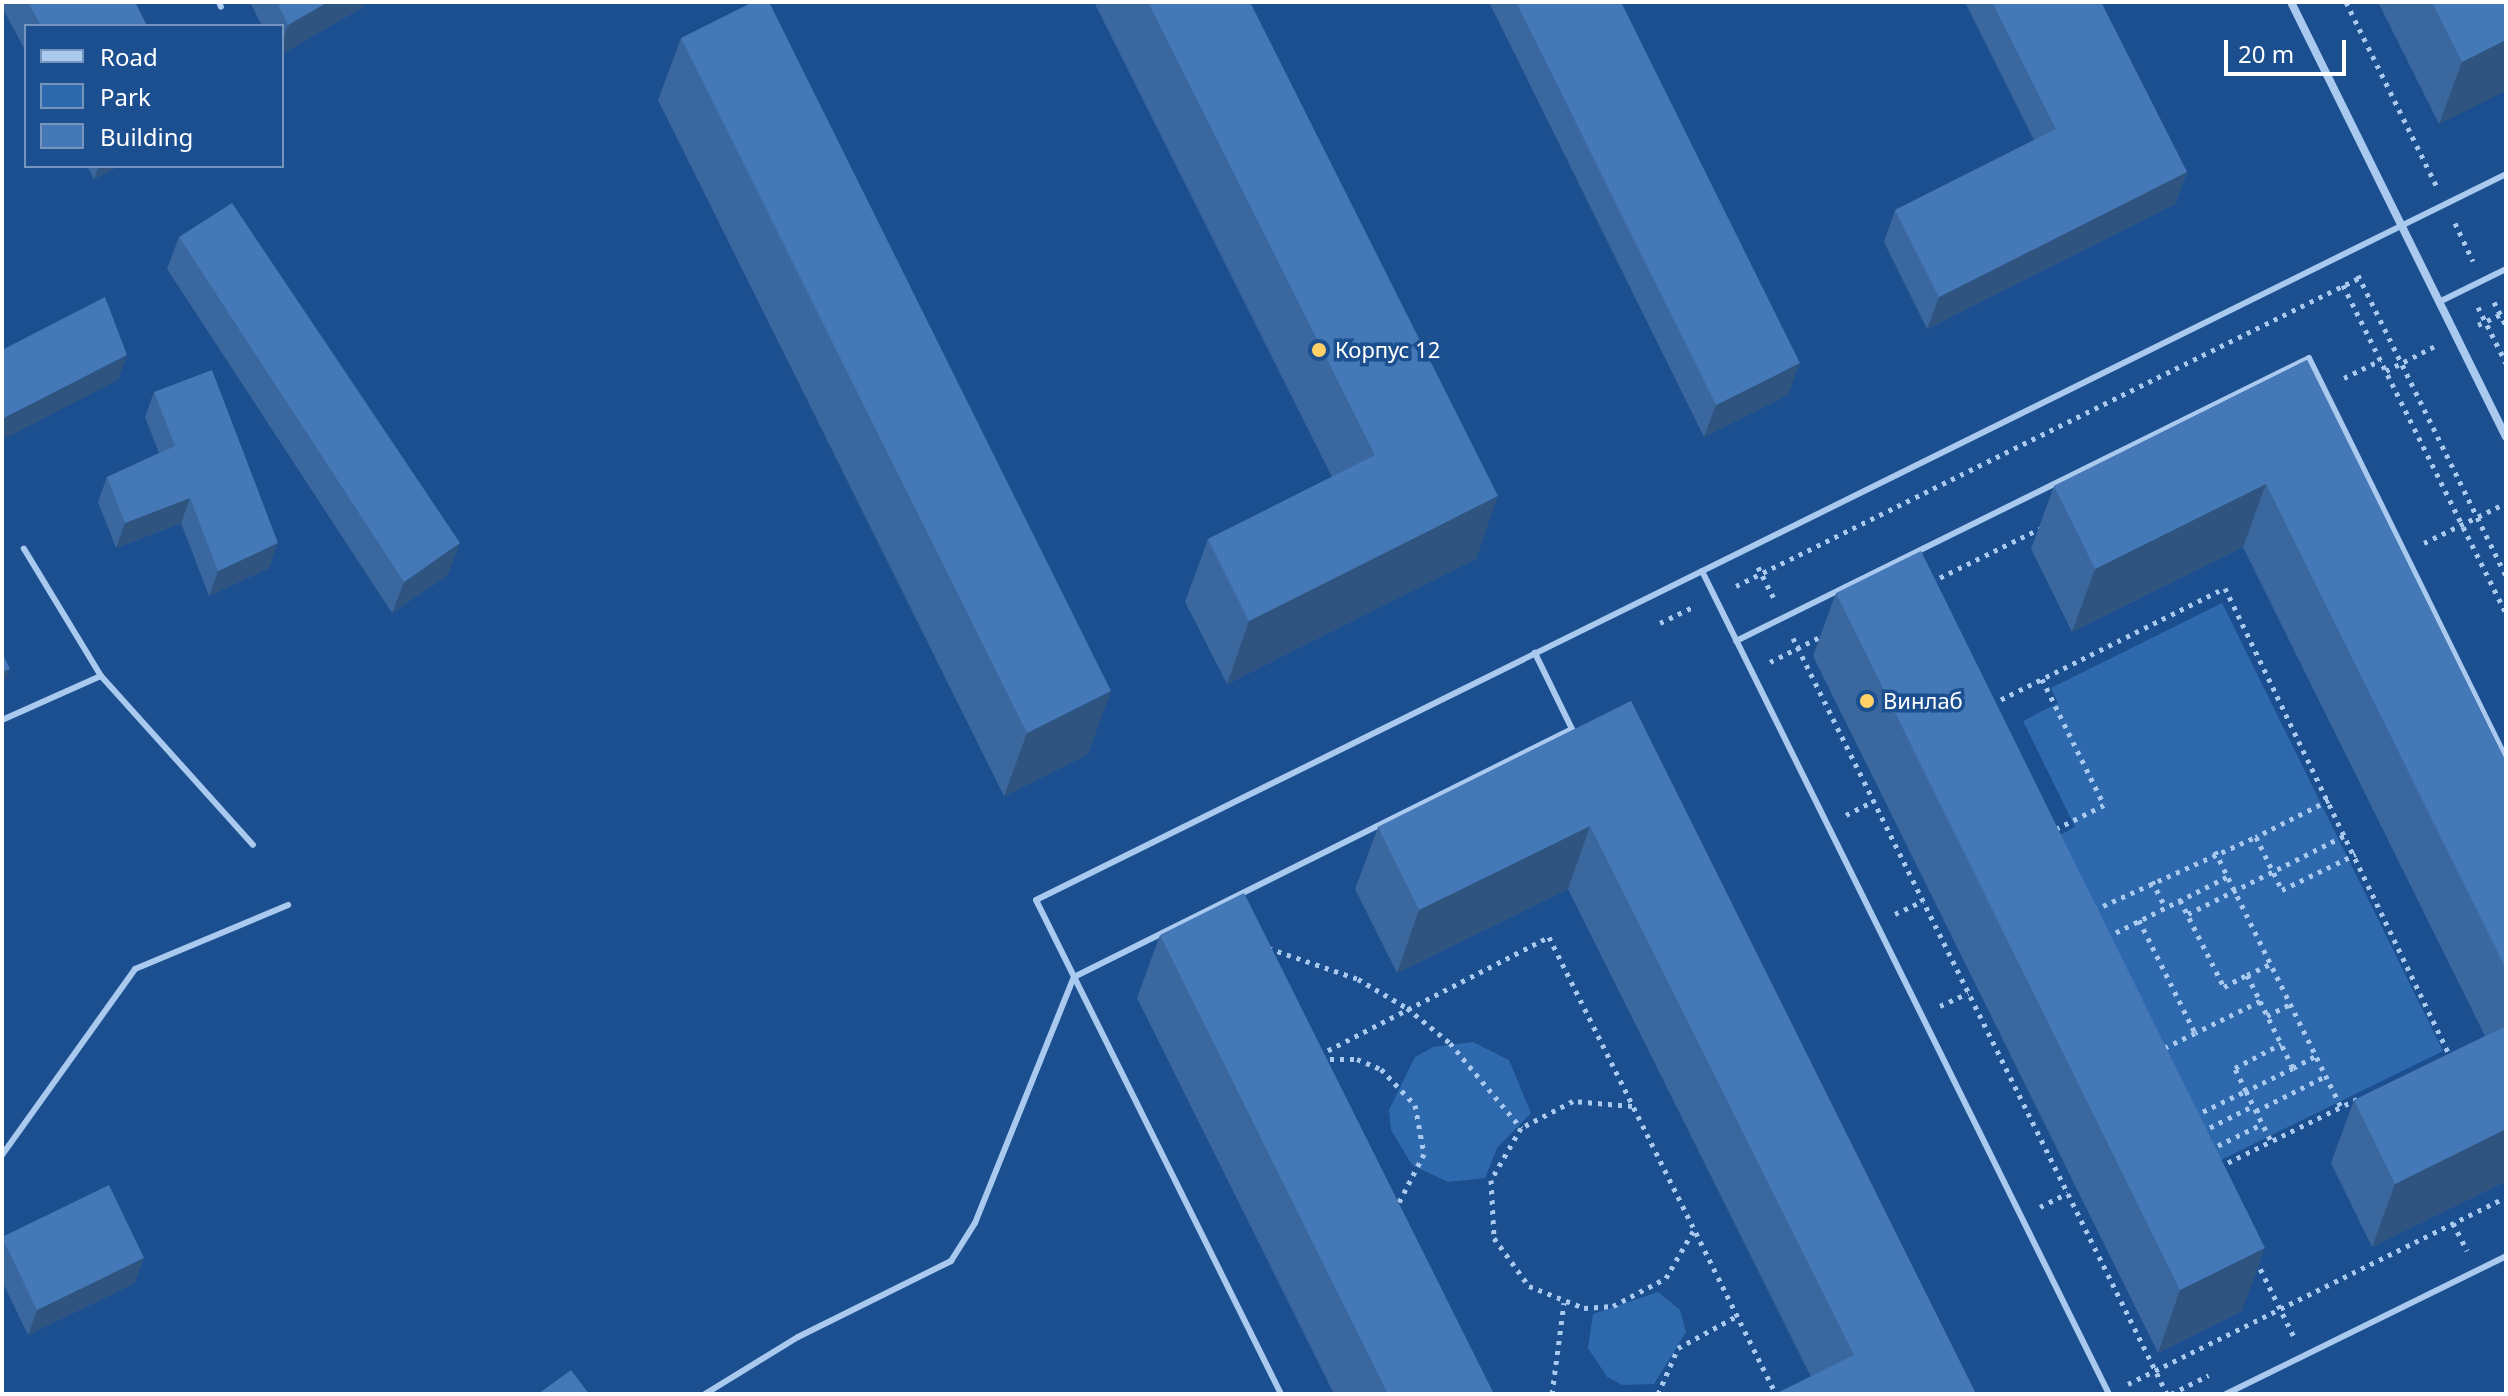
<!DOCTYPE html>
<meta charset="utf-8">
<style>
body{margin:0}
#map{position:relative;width:2508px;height:1396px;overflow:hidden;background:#1b4f8f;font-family:"Noto Sans",sans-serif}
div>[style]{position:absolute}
.green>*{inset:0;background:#2e69ad}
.path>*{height:5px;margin-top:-2.5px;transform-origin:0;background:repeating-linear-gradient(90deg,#a9c9ee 0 4px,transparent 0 10px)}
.lane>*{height:6px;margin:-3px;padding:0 3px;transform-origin:3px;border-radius:3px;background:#a9c9ee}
.street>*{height:8px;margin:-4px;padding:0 4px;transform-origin:4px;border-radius:4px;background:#a9c9ee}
.wall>*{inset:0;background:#3a679d}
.shaded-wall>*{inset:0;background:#305480}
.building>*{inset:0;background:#4478b7}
.dots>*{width:22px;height:22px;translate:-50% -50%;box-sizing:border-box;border:4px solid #1b4f8f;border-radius:50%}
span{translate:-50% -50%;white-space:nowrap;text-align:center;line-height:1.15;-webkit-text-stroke:7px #1b4f8f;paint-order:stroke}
.poi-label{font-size:22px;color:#fff}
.left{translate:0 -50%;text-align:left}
.frame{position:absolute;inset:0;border:4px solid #fff;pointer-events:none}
.legend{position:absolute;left:24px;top:24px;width:260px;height:144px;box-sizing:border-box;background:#1b4f8f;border:2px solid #7695bc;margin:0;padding:10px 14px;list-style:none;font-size:24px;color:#fff}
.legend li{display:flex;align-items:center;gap:16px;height:40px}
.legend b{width:40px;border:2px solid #7695bc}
.scale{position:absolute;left:2224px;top:40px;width:122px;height:36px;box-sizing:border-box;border:4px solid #fff;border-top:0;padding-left:10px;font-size:24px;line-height:28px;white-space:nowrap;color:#fff;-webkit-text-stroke:6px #1b4f8f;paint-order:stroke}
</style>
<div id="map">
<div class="green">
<i style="clip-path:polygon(2222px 603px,2443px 1051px,2221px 1160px,2060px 835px,2075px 827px,2023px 721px,2058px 703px,2051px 688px)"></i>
<i style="clip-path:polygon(1473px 1042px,1509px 1060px,1531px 1113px,1497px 1148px,1485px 1178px,1448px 1182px,1412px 1165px,1391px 1130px,1389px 1110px,1415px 1057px,1433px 1047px)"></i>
<i style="clip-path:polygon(1658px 1292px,1680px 1310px,1686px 1332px,1654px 1384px,1622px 1385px,1607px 1377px,1588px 1348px,1593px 1314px)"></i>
</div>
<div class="path">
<i style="left:2346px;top:2px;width:204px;rotate:63.8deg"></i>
<i style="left:2455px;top:223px;width:42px;rotate:64.7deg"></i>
<i style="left:2358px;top:275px;width:335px;rotate:63.8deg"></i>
<i style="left:2343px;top:285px;width:367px;rotate:63.6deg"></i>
<i style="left:2494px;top:302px;width:27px;rotate:63deg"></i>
<i style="left:2478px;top:307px;width:63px;rotate:63.4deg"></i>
<i style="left:2478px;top:325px;width:31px;rotate:-25deg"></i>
<i style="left:2386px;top:371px;width:57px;rotate:-27deg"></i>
<i style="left:2344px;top:378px;width:41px;rotate:-25.9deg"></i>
<i style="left:2424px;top:543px;width:91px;rotate:-26deg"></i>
<i style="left:1758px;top:567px;width:34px;rotate:63deg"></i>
<i style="left:1931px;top:582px;width:123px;rotate:-26.1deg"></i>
<i style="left:1736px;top:586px;width:695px;rotate:-26.31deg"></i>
<i style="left:1660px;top:623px;width:39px;rotate:-26deg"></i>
<i style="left:1793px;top:638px;width:843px;rotate:63.68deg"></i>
<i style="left:1770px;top:662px;width:63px;rotate:-26.6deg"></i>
<i style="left:2042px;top:679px;width:140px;rotate:63.8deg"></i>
<i style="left:2104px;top:805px;width:56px;rotate:153.4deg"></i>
<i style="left:1992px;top:704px;width:260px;rotate:-26.5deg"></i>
<i style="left:2225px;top:588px;width:517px;rotate:64.33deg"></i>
<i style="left:2329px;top:800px;width:82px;rotate:153.1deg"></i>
<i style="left:2256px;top:837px;width:59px;rotate:63.9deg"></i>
<i style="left:2282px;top:890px;width:82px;rotate:-25.9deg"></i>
<i style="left:1846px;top:815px;width:31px;rotate:-27deg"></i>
<i style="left:2215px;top:851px;width:285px;rotate:63.8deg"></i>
<i style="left:2152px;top:881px;width:29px;rotate:63deg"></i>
<i style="left:2180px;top:900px;width:97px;rotate:63.2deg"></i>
<i style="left:2224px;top:987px;width:26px;rotate:-28deg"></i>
<i style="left:2247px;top:975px;width:29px;rotate:63deg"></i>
<i style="left:2260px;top:1001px;width:72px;rotate:153.8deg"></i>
<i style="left:2094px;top:910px;width:178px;rotate:-24.3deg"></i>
<i style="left:1895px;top:914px;width:31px;rotate:-25deg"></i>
<i style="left:2188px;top:914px;width:177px;rotate:-26.6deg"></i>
<i style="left:2139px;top:920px;width:126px;rotate:63.6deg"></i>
<i style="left:2195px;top:1033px;width:37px;rotate:154deg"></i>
<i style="left:2107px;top:937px;width:134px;rotate:-26.6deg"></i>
<i style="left:1268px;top:948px;width:95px;rotate:19deg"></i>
<i style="left:1358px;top:979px;width:57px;rotate:30.6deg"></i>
<i style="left:1407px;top:1008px;width:55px;rotate:39.1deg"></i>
<i style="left:1450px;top:1043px;width:111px;rotate:50.1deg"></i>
<i style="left:2247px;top:975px;width:26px;rotate:-25deg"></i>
<i style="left:2260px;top:1001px;width:75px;rotate:63.8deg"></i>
<i style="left:2293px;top:1068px;width:52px;rotate:153.9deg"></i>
<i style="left:2246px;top:1091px;width:56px;rotate:63.4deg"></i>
<i style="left:1940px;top:1006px;width:31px;rotate:-25deg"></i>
<i style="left:2267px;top:1016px;width:27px;rotate:-27deg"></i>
<i style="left:1319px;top:1055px;width:259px;rotate:-27.2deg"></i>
<i style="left:1549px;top:937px;width:510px;rotate:63.59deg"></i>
<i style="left:1320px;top:1059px;width:37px"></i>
<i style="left:1357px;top:1059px;width:26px;rotate:23deg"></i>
<i style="left:1381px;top:1069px;width:50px;rotate:46.6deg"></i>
<i style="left:1415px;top:1105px;width:50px;rotate:79.6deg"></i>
<i style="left:1424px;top:1154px;width:61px;rotate:117.4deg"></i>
<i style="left:2293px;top:1068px;width:26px;rotate:-28deg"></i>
<i style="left:1632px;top:1106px;width:59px;rotate:-175.2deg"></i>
<i style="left:1573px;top:1101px;width:59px;rotate:152.6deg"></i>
<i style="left:1521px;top:1128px;width:60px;rotate:120deg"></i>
<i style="left:1491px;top:1180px;width:58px;rotate:87deg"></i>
<i style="left:1494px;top:1238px;width:59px;rotate:53.9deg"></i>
<i style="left:1529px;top:1286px;width:59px;rotate:21.8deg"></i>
<i style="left:1584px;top:1308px;width:29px;rotate:-4deg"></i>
<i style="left:1613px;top:1306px;width:60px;rotate:-27.8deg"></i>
<i style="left:1666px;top:1278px;width:58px;rotate:-59.9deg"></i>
<i style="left:2256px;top:1111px;width:78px;rotate:-26.6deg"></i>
<i style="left:2194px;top:1116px;width:58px;rotate:-25.7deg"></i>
<i style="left:2246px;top:1091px;width:25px;rotate:-116deg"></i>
<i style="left:2235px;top:1068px;width:52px;rotate:-27.6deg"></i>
<i style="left:2201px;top:1132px;width:58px;rotate:-26.6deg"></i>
<i style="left:2209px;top:1150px;width:59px;rotate:-26.1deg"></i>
<i style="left:2219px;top:1167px;width:154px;rotate:-26.2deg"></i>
<i style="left:2040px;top:1207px;width:31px;rotate:-27deg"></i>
<i style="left:2453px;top:1223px;width:31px;rotate:63deg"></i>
<i style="left:2256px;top:1260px;width:86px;rotate:63.7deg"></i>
<i style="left:2128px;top:1384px;width:422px;rotate:-26.3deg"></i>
<i style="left:1552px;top:1394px;width:92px;rotate:-82.5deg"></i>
<i style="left:1658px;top:1394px;width:50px;rotate:-66.5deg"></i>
<i style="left:1678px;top:1348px;width:67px;rotate:-28.5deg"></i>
<i style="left:2171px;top:1394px;width:42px;rotate:-26.6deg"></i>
</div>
<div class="lane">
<i style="left:219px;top:2px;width:5px;rotate:68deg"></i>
<i style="left:2439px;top:302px;width:75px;rotate:-26.2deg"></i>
<i style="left:1702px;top:571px;width:918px;rotate:63.69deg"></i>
<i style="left:1736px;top:641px;width:639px;rotate:-26.28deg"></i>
<i style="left:2309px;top:358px;width:446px;rotate:63.8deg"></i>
<i style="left:101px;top:676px;width:227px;rotate:48deg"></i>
<i style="left:2px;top:720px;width:108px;rotate:-24deg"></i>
<i style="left:101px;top:676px;width:149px;rotate:-121.2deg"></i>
<i style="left:2px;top:1155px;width:229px;rotate:-54.4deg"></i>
<i style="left:135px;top:969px;width:166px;rotate:-22.7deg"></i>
<i style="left:705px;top:1394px;width:109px;rotate:-31.5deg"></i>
<i style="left:798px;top:1337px;width:171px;rotate:-26.4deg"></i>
<i style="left:951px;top:1261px;width:45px;rotate:-57.7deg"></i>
<i style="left:975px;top:1223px;width:265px;rotate:-68.1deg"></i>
<i style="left:1074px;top:977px;width:556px;rotate:-26.47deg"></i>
<i style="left:1572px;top:729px;width:85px;rotate:-116deg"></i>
<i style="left:1281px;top:1394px;width:551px;rotate:-116.38deg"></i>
<i style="left:1036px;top:900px;width:1640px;rotate:-26.28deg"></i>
<i style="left:2226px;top:1394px;width:312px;rotate:-26.2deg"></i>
</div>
<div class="street">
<i style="left:2291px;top:2px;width:485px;rotate:63.7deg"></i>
</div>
<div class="wall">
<i style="clip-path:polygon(2px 2px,135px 2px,147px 26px,26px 26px,26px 52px,2px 7px)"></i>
<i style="clip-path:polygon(250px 2px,365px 2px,363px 7px,282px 54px,282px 26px,262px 26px)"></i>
<i style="clip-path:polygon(1094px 2px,1250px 2px,1476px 559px,1227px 684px,1185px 602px,1208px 539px,1332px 477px)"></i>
<i style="clip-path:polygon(1489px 2px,1621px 2px,1788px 395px,1704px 437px)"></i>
<i style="clip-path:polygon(1965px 2px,2101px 2px,2187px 172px,2175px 204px,1927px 329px,1884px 242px,1895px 210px,2034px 140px)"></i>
<i style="clip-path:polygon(2378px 2px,2506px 2px,2439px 124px)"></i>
<i style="clip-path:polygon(681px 38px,1088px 754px,1004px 796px,658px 100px)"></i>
<i style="clip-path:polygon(87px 166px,119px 166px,94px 179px)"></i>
<i style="clip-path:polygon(179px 237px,448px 575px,392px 613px,167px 269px)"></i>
<i style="clip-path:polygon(2307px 360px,2506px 762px,2506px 1181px,2372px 1247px,2331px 1163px,2354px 1100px,2485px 1036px,2243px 547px,2072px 632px,2031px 549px,2054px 486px)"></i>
<i style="clip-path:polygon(154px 392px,269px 568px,209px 596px,181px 523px,116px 548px,98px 502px,107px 477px,159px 453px,145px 417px)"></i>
<i style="clip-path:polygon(1836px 593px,2242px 1311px,2158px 1353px,1813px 656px)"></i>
<i style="clip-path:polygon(1631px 701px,1976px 1394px,1811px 1377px,1568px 889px,1397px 973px,1355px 889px,1378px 827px)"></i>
<i style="clip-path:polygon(1160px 935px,1494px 1394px,1334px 1394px,1137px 998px)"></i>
<i style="clip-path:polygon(2px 1237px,135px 1283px,28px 1335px,2px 1281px)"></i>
</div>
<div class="shaded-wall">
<i style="clip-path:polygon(328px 2px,365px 2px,363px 7px,282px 54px,282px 43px,288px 25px)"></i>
<i style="clip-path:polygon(2506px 40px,2506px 91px,2439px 124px,2462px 62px)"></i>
<i style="clip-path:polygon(99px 166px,119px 166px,94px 179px)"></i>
<i style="clip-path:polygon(2187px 172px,2175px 204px,1927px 329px,1939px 297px)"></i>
<i style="clip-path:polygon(127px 355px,118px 380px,2px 440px,2px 419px)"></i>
<i style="clip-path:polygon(1800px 363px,1788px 395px,1704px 437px,1716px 405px)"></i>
<i style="clip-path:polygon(2266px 484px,2243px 547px,2072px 632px,2095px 569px)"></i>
<i style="clip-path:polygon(1498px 496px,1476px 559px,1227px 684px,1249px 621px)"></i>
<i style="clip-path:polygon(190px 498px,181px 523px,116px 548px,125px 523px)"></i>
<i style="clip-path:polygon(278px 543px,269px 568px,209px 596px,218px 571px)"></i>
<i style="clip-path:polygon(460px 543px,448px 575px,392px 613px,404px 582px)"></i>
<i style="clip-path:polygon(10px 669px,2px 689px,2px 672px)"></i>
<i style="clip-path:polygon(1111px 691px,1088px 754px,1004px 796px,1027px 733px)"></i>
<i style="clip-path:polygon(1590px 826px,1568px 889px,1397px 973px,1419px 910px)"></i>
<i style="clip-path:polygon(2506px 1129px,2506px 1181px,2372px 1247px,2395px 1184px)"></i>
<i style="clip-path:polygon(2265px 1248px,2242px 1311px,2158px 1353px,2180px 1290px)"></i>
<i style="clip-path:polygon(144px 1258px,135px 1283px,28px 1335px,37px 1310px)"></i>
</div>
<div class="building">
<i style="clip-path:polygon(28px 2px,135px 2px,147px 26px,41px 26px)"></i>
<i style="clip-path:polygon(277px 2px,328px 2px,288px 25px)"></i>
<i style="clip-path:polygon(753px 2px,769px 2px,1111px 691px,1027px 733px,681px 38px)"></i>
<i style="clip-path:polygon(1148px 2px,1250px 2px,1498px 496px,1249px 621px,1208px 539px,1375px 455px)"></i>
<i style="clip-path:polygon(1516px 2px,1621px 2px,1800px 363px,1716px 405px)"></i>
<i style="clip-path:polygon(1992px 2px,2101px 2px,2187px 172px,1939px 297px,1895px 210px,2056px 129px)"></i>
<i style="clip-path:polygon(2432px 2px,2506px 2px,2506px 40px,2462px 62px)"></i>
<i style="clip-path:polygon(232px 203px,460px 543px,404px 582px,179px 237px)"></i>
<i style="clip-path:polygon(105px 297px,127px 355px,2px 419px,2px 350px)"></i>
<i style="clip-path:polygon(2307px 360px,2506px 762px,2506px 969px,2266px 484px,2095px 569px,2054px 486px)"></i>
<i style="clip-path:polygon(212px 370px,278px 543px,218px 571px,190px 498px,125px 523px,107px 477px,175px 446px,154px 392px)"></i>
<i style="clip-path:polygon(1921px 551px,2265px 1248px,2180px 1290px,1836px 593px)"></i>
<i style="clip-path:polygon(2px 652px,10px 669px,2px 672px)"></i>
<i style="clip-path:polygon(1631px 701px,1976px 1394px,1775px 1394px,1854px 1355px,1590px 826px,1419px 910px,1378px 827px)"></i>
<i style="clip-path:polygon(1244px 893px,1494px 1394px,1388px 1394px,1160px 935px)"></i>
<i style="clip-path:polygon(2506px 1026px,2506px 1129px,2395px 1184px,2354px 1100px)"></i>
<i style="clip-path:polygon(109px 1185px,144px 1258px,37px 1310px,2px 1237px)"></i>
<i style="clip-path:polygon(571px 1370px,589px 1394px,538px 1394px)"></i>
</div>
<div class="dots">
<i style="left:1319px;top:350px;background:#ffd166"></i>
<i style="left:1867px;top:701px;background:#ffd166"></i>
</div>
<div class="poi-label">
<span class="left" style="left:1335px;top:350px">Корпус 12</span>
<span class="left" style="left:1883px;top:701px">Винлаб</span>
</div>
<div class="frame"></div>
<ul class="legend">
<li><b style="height:10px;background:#a9c9ee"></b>Road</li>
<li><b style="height:22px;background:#2e69ad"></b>Park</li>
<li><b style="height:22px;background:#4478b7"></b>Building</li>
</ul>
<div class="scale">20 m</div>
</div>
